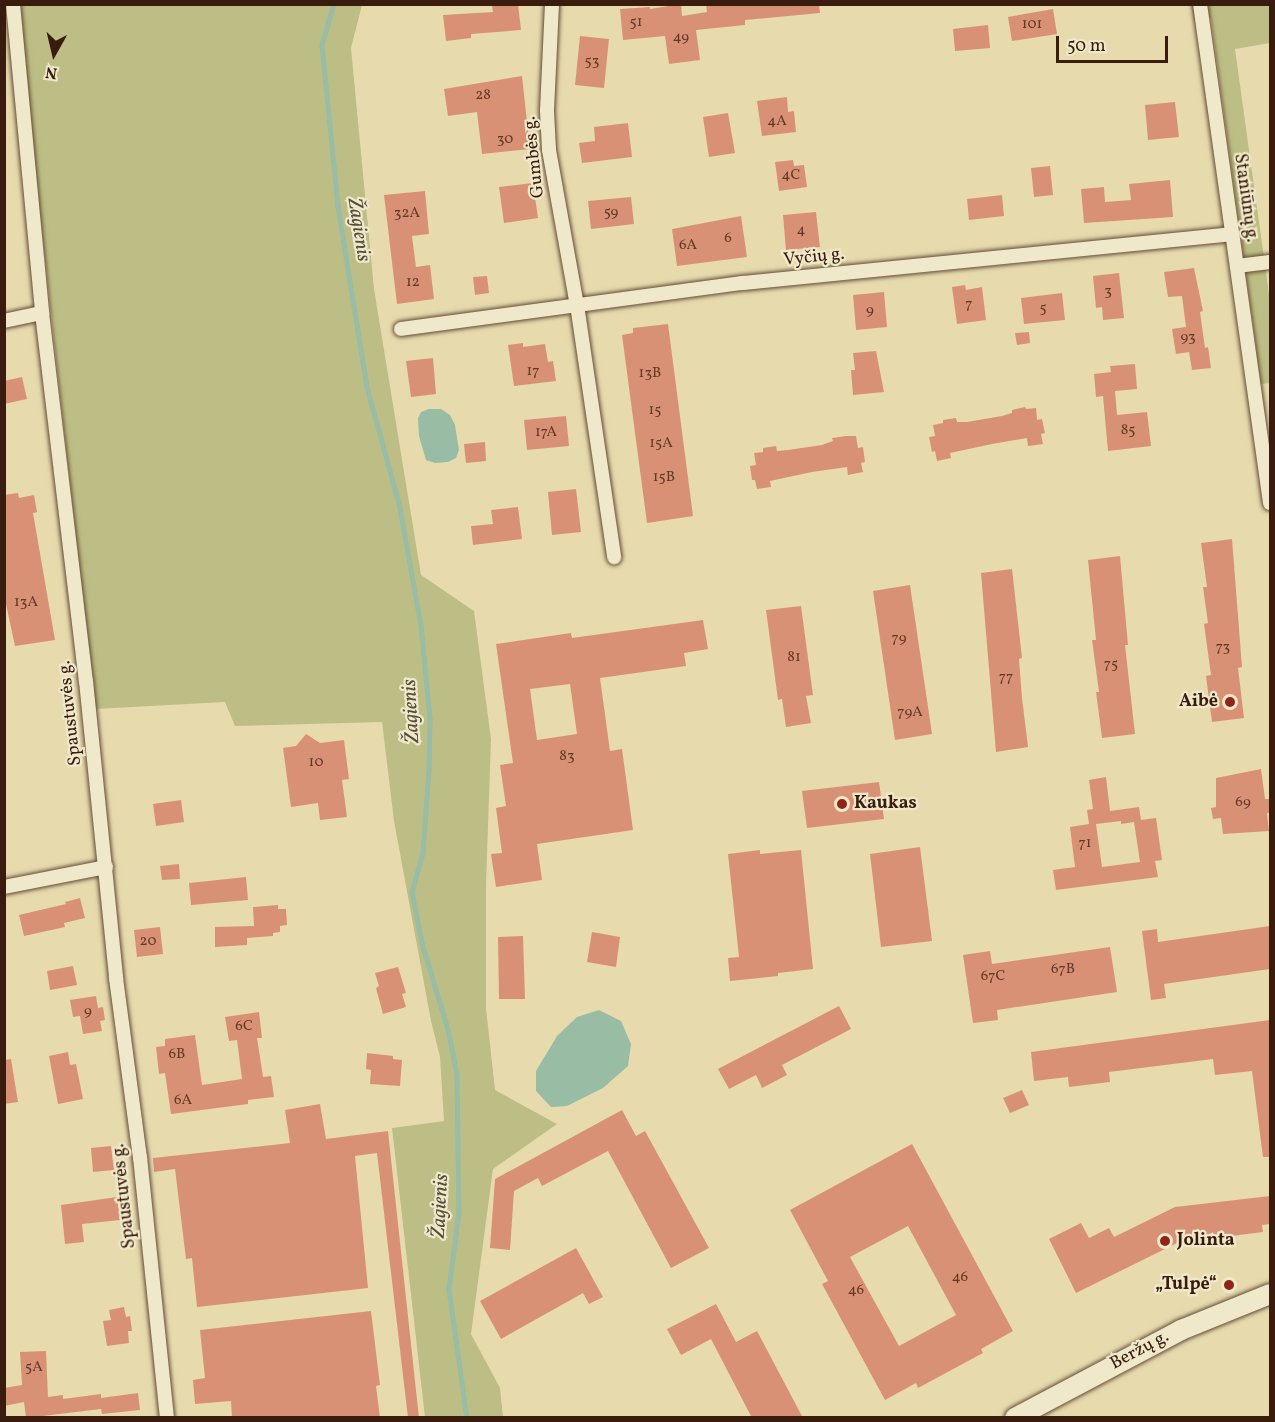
<!DOCTYPE html>
<meta charset="utf-8">
<style>
body{margin:0}
#map{position:relative;width:1275px;height:1422px;overflow:hidden;background:#e7dbae;font-family:Vollkorn,serif}
div>[style]{position:absolute}
.green>*{inset:0;background:#bdbe85}
.water>*{inset:0;background:#98bca4}
.stream>*{height:4.5px;margin:-2.25px;padding:0 2.25px;transform-origin:2.25px;border-radius:2.25px;background:#98bca4}
.building>*{inset:0;background:#d99175}
.roads{filter:drop-shadow(0 0 2px #644c35) drop-shadow(0 0 2px #644c35)}
.minor>*{height:14px;margin:-7px;padding:0 7px;transform-origin:7px;border-radius:7px;background:#efe8ca}
.secondary>*{height:20px;margin:-10px;padding:0 10px;transform-origin:10px;border-radius:10px;background:#efe8ca}
.dots>*{width:16px;height:16px;translate:-50% -50%;box-sizing:border-box;border:3px solid #efe8ca;border-radius:50%}
span{translate:-50% -50%;white-space:nowrap;text-align:center;line-height:1.15;-webkit-text-stroke:4.5px #efe8ca;paint-order:stroke}
.number-label{font-size:15px;color:#613927}
.number-label span{-webkit-text-stroke-width:0}
.street-label{font-size:18px;color:#391c0d}
.poi-label{font-size:18px;color:#391c0d;font-weight:700}
.right{translate:-100% -50%;text-align:right}
.left{translate:0 -50%;text-align:left}
.water-label{font-size:20px;color:#564c3a;font-style:italic}
.frame{position:absolute;inset:0;border:6px solid #391c0d;pointer-events:none}
.north{position:absolute;left:24px;top:24px;width:60px;height:60px;-webkit-text-stroke:4px #efe8ca;paint-order:stroke;rotate:188deg;font-size:16px;font-weight:700;line-height:24px;text-align:center;color:#391c0d}
.north::after{content:'';display:block;margin:auto;width:21px;height:27px;background:#391c0d;clip-path:polygon(50% 0,100% 100%,50% 72%,0 100%)}
.scale{position:absolute;left:1056px;top:36px;width:112px;height:27px;box-sizing:border-box;border:3px solid #391c0d;border-top:0;padding-left:8px;font-size:18px;line-height:21px;white-space:nowrap;color:#391c0d;-webkit-text-stroke:4px #efe8ca;paint-order:stroke}
</style>
<div id="map">
<div class="green">
<i style="clip-path:polygon(17px 5px,362px 5px,351px 48px,374px 289px,421px 575px,474px 611px,491px 739px,486px 885px,486px 1008px,495px 1090px,557px 1124px,493px 1169px,471px 1334px,500px 1388px,503px 1417px,425px 1417px,392px 1128px,444px 1121px,440px 1057px,431px 1021px,394px 821px,382px 722px,235px 726px,225px 702px,95px 709px)"></i>
<i style="clip-path:polygon(1191px 5px,1270px 5px,1270px 43px,1235px 49px,1270px 301px,1270px 383px,1261px 384px,1211px 18px,1194px 20px)"></i>
</div>
<div class="water">
<i style="clip-path:polygon(429px 409px,441px 409px,450px 415px,455px 425px,459px 450px,456px 458px,448px 462px,435px 463px,426px 460px,419px 436px,418px 418px,421px 412px)"></i>
<i style="clip-path:polygon(599px 1010px,621px 1021px,631px 1044px,628px 1066px,603px 1088px,567px 1106px,551px 1107px,536px 1091px,536px 1071px,557px 1036px,577px 1017px)"></i>
</div>
<div class="stream">
<i style="left:334px;top:4px;width:43px;rotate:106.3deg"></i>
<i style="left:322px;top:45px;width:162px;rotate:84.3deg"></i>
<i style="left:338px;top:206px;width:183px;rotate:80.9deg"></i>
<i style="left:367px;top:387px;width:120px;rotate:74.6deg"></i>
<i style="left:399px;top:503px;width:124px;rotate:79.8deg"></i>
<i style="left:421px;top:625px;width:93px;rotate:84.5deg"></i>
<i style="left:430px;top:718px;width:52px;rotate:91.1deg"></i>
<i style="left:429px;top:770px;width:83px;rotate:94.1deg"></i>
<i style="left:423px;top:853px;width:41px;rotate:105.8deg"></i>
<i style="left:412px;top:892px;width:52px;rotate:78.9deg"></i>
<i style="left:422px;top:943px;width:90px;rotate:73.2deg"></i>
<i style="left:448px;top:1029px;width:46px;rotate:78.7deg"></i>
<i style="left:457px;top:1074px;width:138px;rotate:89.2deg"></i>
<i style="left:459px;top:1212px;width:78px;rotate:97.4deg"></i>
<i style="left:449px;top:1289px;width:130px;rotate:82.1deg"></i>
</div>
<div class="building">
<i style="clip-path:polygon(518px 4px,521px 30px,471px 34px,471px 38px,446px 41px,443px 15px,493px 12px,492px 6px)"></i>
<i style="clip-path:polygon(681px 4px,682px 16px,707px 12px,706px 4px,819px 4px,820px 13px,745px 20px,745px 25px,696px 30px,700px 60px,669px 64px,665px 36px,623px 40px,620px 9px,650px 7px,650px 9px)"></i>
<i style="clip-path:polygon(1053px 9px,1057px 34px,1012px 41px,1008px 17px)"></i>
<i style="clip-path:polygon(988px 25px,990px 48px,955px 51px,953px 29px)"></i>
<i style="clip-path:polygon(580px 36px,609px 39px,604px 88px,575px 85px)"></i>
<i style="clip-path:polygon(522px 76px,530px 149px,482px 154px,477px 112px,448px 116px,444px 89px)"></i>
<i style="clip-path:polygon(787px 97px,788px 112px,794px 111px,796px 132px,762px 136px,757px 101px)"></i>
<i style="clip-path:polygon(1175px 102px,1179px 137px,1148px 140px,1145px 105px)"></i>
<i style="clip-path:polygon(728px 113px,735px 153px,709px 157px,703px 117px)"></i>
<i style="clip-path:polygon(628px 123px,632px 157px,582px 163px,579px 143px,595px 141px,594px 127px)"></i>
<i style="clip-path:polygon(793px 160px,794px 166px,804px 165px,807px 187px,779px 191px,775px 162px)"></i>
<i style="clip-path:polygon(1050px 166px,1053px 195px,1034px 197px,1031px 168px)"></i>
<i style="clip-path:polygon(1170px 180px,1173px 217px,1084px 223px,1081px 189px,1104px 187px,1105px 202px,1131px 200px,1129px 184px)"></i>
<i style="clip-path:polygon(533px 183px,538px 218px,504px 223px,499px 187px)"></i>
<i style="clip-path:polygon(425px 191px,429px 234px,412px 236px,416px 267px,430px 265px,434px 299px,397px 304px,384px 195px)"></i>
<i style="clip-path:polygon(1002px 195px,1004px 216px,969px 220px,967px 199px)"></i>
<i style="clip-path:polygon(631px 197px,634px 224px,591px 229px,588px 201px)"></i>
<i style="clip-path:polygon(816px 212px,820px 247px,786px 250px,783px 215px)"></i>
<i style="clip-path:polygon(741px 216px,747px 257px,677px 266px,672px 229px)"></i>
<i style="clip-path:polygon(1194px 268px,1203px 311px,1200px 312px,1205px 348px,1208px 347px,1211px 368px,1192px 370px,1189px 352px,1176px 354px,1172px 329px,1186px 327px,1182px 296px,1168px 297px,1164px 272px)"></i>
<i style="clip-path:polygon(1119px 273px,1124px 318px,1103px 320px,1102px 307px,1096px 308px,1093px 276px)"></i>
<i style="clip-path:polygon(487px 276px,489px 293px,475px 295px,473px 277px)"></i>
<i style="clip-path:polygon(965px 285px,966px 290px,982px 287px,986px 320px,957px 324px,952px 287px)"></i>
<i style="clip-path:polygon(884px 292px,887px 327px,856px 330px,853px 295px)"></i>
<i style="clip-path:polygon(1062px 293px,1065px 320px,1024px 324px,1021px 298px)"></i>
<i style="clip-path:polygon(668px 324px,693px 516px,647px 523px,622px 335px,633px 333px,633px 328px)"></i>
<i style="clip-path:polygon(1029px 332px,1030px 343px,1017px 345px,1015px 333px)"></i>
<i style="clip-path:polygon(523px 343px,523px 347px,545px 344px,548px 362px,553px 361px,556px 381px,514px 386px,508px 345px)"></i>
<i style="clip-path:polygon(876px 351px,884px 392px,853px 395px,851px 370px,855px 370px,853px 353px)"></i>
<i style="clip-path:polygon(433px 358px,436px 394px,411px 397px,406px 361px)"></i>
<i style="clip-path:polygon(1135px 364px,1137px 389px,1115px 391px,1117px 415px,1147px 412px,1151px 446px,1108px 451px,1103px 396px,1096px 397px,1094px 374px,1111px 372px,1110px 366px)"></i>
<i style="clip-path:polygon(22px 377px,27px 399px,4px 404px,4px 381px)"></i>
<i style="clip-path:polygon(1025px 407px,1026px 409px,1036px 408px,1037px 420px,1042px 419px,1045px 433px,1041px 434px,1043px 444px,1028px 446px,1027px 438px,992px 444px,950px 453px,951px 458px,937px 461px,935px 451px,932px 452px,929px 437px,935px 436px,933px 425px,943px 423px,943px 420px,956px 418px,957px 422px,967px 422px,1002px 416px,1012px 413px,1012px 410px)"></i>
<i style="clip-path:polygon(566px 416px,569px 446px,527px 450px,524px 420px)"></i>
<i style="clip-path:polygon(846px 436px,856px 436px,858px 448px,863px 447px,865px 462px,861px 463px,863px 472px,848px 475px,847px 467px,812px 472px,770px 481px,771px 487px,757px 489px,755px 480px,752px 480px,750px 466px,756px 465px,754px 453px,763px 452px,763px 448px,776px 446px,777px 451px,788px 450px,822px 445px,833px 441px,832px 438px)"></i>
<i style="clip-path:polygon(485px 442px,486px 461px,466px 463px,464px 444px)"></i>
<i style="clip-path:polygon(576px 489px,581px 532px,552px 535px,548px 492px)"></i>
<i style="clip-path:polygon(18px 493px,19px 498px,34px 495px,37px 512px,33px 513px,55px 640px,15px 646px,4px 595px,4px 495px)"></i>
<i style="clip-path:polygon(518px 507px,522px 539px,473px 545px,471px 526px,493px 524px,491px 510px)"></i>
<i style="clip-path:polygon(1232px 539px,1242px 667px,1238px 668px,1244px 718px,1212px 722px,1206px 676px,1211px 675px,1204px 624px,1208px 623px,1203px 587px,1207px 587px,1201px 543px)"></i>
<i style="clip-path:polygon(1120px 556px,1128px 645px,1125px 645px,1135px 734px,1102px 738px,1096px 692px,1099px 692px,1092px 640px,1096px 640px,1088px 560px)"></i>
<i style="clip-path:polygon(1012px 569px,1022px 658px,1019px 659px,1022px 698px,1028px 747px,996px 752px,981px 573px)"></i>
<i style="clip-path:polygon(910px 585px,932px 734px,895px 740px,873px 591px)"></i>
<i style="clip-path:polygon(801px 606px,813px 695px,806px 696px,811px 723px,786px 727px,782px 699px,778px 700px,766px 610px)"></i>
<i style="clip-path:polygon(evenodd,703px 620px,708px 649px,684px 653px,686px 666px,600px 678px,610px 751px,622px 749px,633px 830px,537px 844px,542px 880px,496px 887px,491px 854px,502px 853px,496px 808px,506px 806px,500px 765px,513px 763px,496px 644px,571px 633px,572px 638px,703px 620px,570px 684px,577px 734px,537px 740px,530px 689px,570px 684px)"></i>
<i style="clip-path:polygon(306px 734px,320px 743px,344px 740px,349px 779px,342px 780px,347px 817px,320px 820px,318px 803px,291px 807px,283px 748px,296px 746px)"></i>
<i style="clip-path:polygon(1261px 769px,1265px 799px,1270px 799px,1270px 813px,1267px 813px,1269px 831px,1223px 834px,1221px 818px,1213px 819px,1211px 808px,1216px 807px,1216px 778px)"></i>
<i style="clip-path:polygon(evenodd,1106px 777px,1110px 811px,1139px 807px,1141px 820px,1156px 818px,1162px 860px,1155px 861px,1158px 877px,1056px 890px,1053px 870px,1075px 867px,1070px 827px,1089px 824px,1087px 810px,1093px 809px,1089px 780px,1106px 777px,1121px 821px,1121px 824px,1134px 822px,1140px 862px,1102px 867px,1096px 824px,1121px 821px)"></i>
<i style="clip-path:polygon(879px 782px,884px 819px,807px 828px,802px 791px)"></i>
<i style="clip-path:polygon(181px 800px,184px 822px,156px 826px,153px 804px)"></i>
<i style="clip-path:polygon(920px 847px,932px 941px,881px 947px,870px 854px)"></i>
<i style="clip-path:polygon(760px 850px,760px 854px,801px 850px,813px 969px,778px 973px,778px 976px,730px 981px,728px 958px,739px 957px,728px 854px)"></i>
<i style="clip-path:polygon(179px 864px,180px 879px,162px 880px,160px 866px)"></i>
<i style="clip-path:polygon(246px 877px,248px 900px,191px 905px,189px 883px)"></i>
<i style="clip-path:polygon(80px 898px,85px 918px,64px 923px,65px 927px,24px 936px,19px 915px,66px 904px,65px 902px)"></i>
<i style="clip-path:polygon(278px 905px,278px 909px,286px 909px,287px 925px,280px 926px,280px 932px,273px 933px,273px 936px,247px 938px,247px 945px,215px 947px,215px 927px,254px 926px,253px 907px)"></i>
<i style="clip-path:polygon(1270px 926px,1270px 969px,1164px 984px,1166px 998px,1151px 1000px,1142px 931px,1157px 929px,1158px 942px)"></i>
<i style="clip-path:polygon(160px 927px,163px 954px,137px 957px,134px 930px)"></i>
<i style="clip-path:polygon(592px 932px,620px 937px,616px 967px,587px 962px)"></i>
<i style="clip-path:polygon(523px 936px,525px 999px,499px 999px,498px 937px)"></i>
<i style="clip-path:polygon(1110px 947px,1117px 992px,997px 1010px,998px 1020px,973px 1023px,963px 955px,990px 951px,992px 964px)"></i>
<i style="clip-path:polygon(73px 966px,77px 985px,50px 990px,47px 971px)"></i>
<i style="clip-path:polygon(398px 967px,406px 993px,402px 994px,406px 1007px,383px 1014px,376px 988px,379px 986px,375px 973px)"></i>
<i style="clip-path:polygon(96px 996px,98px 1008px,103px 1007px,105px 1020px,100px 1021px,102px 1031px,83px 1034px,80px 1016px,73px 1017px,70px 1000px)"></i>
<i style="clip-path:polygon(839px 1006px,851px 1029px,782px 1065px,787px 1075px,762px 1088px,756px 1075px,729px 1089px,718px 1069px)"></i>
<i style="clip-path:polygon(259px 1012px,262px 1038px,257px 1038px,262px 1070px,263px 1077px,271px 1076px,274px 1097px,248px 1100px,248px 1104px,171px 1114px,165px 1073px,159px 1074px,156px 1047px,165px 1046px,165px 1039px,195px 1035px,202px 1085px,242px 1079px,237px 1040px,229px 1041px,225px 1017px)"></i>
<i style="clip-path:polygon(1270px 1020px,1270px 1157px,1263px 1157px,1252px 1071px,1215px 1075px,1213px 1059px,1109px 1072px,1110px 1082px,1069px 1087px,1068px 1077px,1034px 1081px,1031px 1052px)"></i>
<i style="clip-path:polygon(68px 1052px,70px 1065px,76px 1064px,83px 1099px,58px 1104px,49px 1056px)"></i>
<i style="clip-path:polygon(367px 1053px,393px 1056px,393px 1059px,402px 1060px,400px 1086px,370px 1084px,371px 1070px,366px 1069px)"></i>
<i style="clip-path:polygon(11px 1059px,18px 1102px,4px 1104px,4px 1060px)"></i>
<i style="clip-path:polygon(1022px 1090px,1029px 1105px,1010px 1113px,1003px 1098px)"></i>
<i style="clip-path:polygon(320px 1104px,326px 1139px,388px 1131px,419px 1418px,408px 1418px,377px 1153px,355px 1156px,368px 1288px,197px 1307px,192px 1258px,186px 1259px,175px 1169px,154px 1172px,153px 1158px,290px 1143px,285px 1110px)"></i>
<i style="clip-path:polygon(622px 1110px,636px 1136px,645px 1131px,709px 1248px,671px 1268px,608px 1151px,542px 1186px,538px 1178px,514px 1191px,510px 1250px,490px 1248px,495px 1179px)"></i>
<i style="clip-path:polygon(evenodd,912px 1144px,1013px 1331px,981px 1349px,983px 1353px,918px 1388px,916px 1383px,885px 1400px,822px 1284px,828px 1281px,790px 1210px,912px 1144px,908px 1226px,956px 1315px,899px 1346px,850px 1257px,908px 1226px)"></i>
<i style="clip-path:polygon(111px 1146px,114px 1170px,93px 1172px,91px 1148px)"></i>
<i style="clip-path:polygon(1270px 1196px,1270px 1224px,1262px 1225px,1263px 1232px,1177px 1243px,1076px 1293px,1049px 1239px,1081px 1223px,1089px 1238px,1109px 1228px,1114px 1237px,1175px 1207px)"></i>
<i style="clip-path:polygon(117px 1197px,120px 1220px,82px 1224px,84px 1242px,65px 1244px,61px 1205px)"></i>
<i style="clip-path:polygon(576px 1248px,603px 1297px,589px 1304px,583px 1293px,501px 1339px,480px 1301px)"></i>
<i style="clip-path:polygon(716px 1304px,736px 1342px,757px 1331px,803px 1418px,752px 1418px,711px 1339px,681px 1355px,667px 1329px)"></i>
<i style="clip-path:polygon(124px 1307px,126px 1317px,130px 1316px,132px 1331px,128px 1331px,129px 1343px,107px 1346px,103px 1321px,111px 1320px,109px 1310px)"></i>
<i style="clip-path:polygon(371px 1311px,380px 1385px,376px 1386px,380px 1418px,232px 1418px,231px 1401px,195px 1404px,193px 1380px,205px 1378px,200px 1330px)"></i>
<i style="clip-path:polygon(46px 1351px,48px 1397px,63px 1395px,63px 1399px,101px 1394px,101px 1398px,138px 1393px,140px 1410px,102px 1414px,101px 1409px,26px 1418px,24px 1402px,4px 1406px,4px 1388px,22px 1385px,20px 1352px)"></i>
</div>
<div class="roads">
<div class="minor">
<i style="left:13px;top:4px;width:310px;rotate:84.6deg"></i>
<i style="left:42px;top:313px;width:371px;rotate:83.2deg"></i>
<i style="left:86px;top:681px;width:299px;rotate:84.2deg"></i>
<i style="left:116px;top:978px;width:181px;rotate:82.4deg"></i>
<i style="left:140px;top:1157px;width:262px;rotate:84.1deg"></i>
<i style="left:552px;top:4px;width:107px;rotate:92.7deg"></i>
<i style="left:547px;top:111px;width:39px;rotate:87deg"></i>
<i style="left:549px;top:150px;width:158px;rotate:79.8deg"></i>
<i style="left:577px;top:305px;width:255px;rotate:81.6deg"></i>
<i style="left:1200px;top:4px;width:504px;rotate:82.01deg"></i>
<i style="left:1237px;top:266px;width:33px;rotate:-7deg"></i>
<i style="left:4px;top:321px;width:39px;rotate:-12deg"></i>
<i style="left:401px;top:329px;width:345px;rotate:-7.7deg"></i>
<i style="left:743px;top:283px;width:491px;rotate:-5.7deg"></i>
<i style="left:4px;top:887px;width:104px;rotate:-11.1deg"></i>
</div>
<div class="secondary">
<i style="left:1015px;top:1418px;width:188px;rotate:-27.9deg"></i>
<i style="left:1181px;top:1330px;width:96px;rotate:-22deg"></i>
</div>
</div>
<div class="dots">
<i style="left:1230px;top:702px;background:#8f2418"></i>
<i style="left:842px;top:804px;background:#8f2418"></i>
<i style="left:1165px;top:1241px;background:#8f2418"></i>
<i style="left:1229px;top:1285px;background:#8f2418"></i>
</div>
<div class="number-label">
<span style="left:636px;top:23px">51</span>
<span style="left:1032px;top:25px">101</span>
<span style="left:681px;top:38px">49</span>
<span style="left:592px;top:62px">53</span>
<span style="left:483px;top:96px">28</span>
<span style="left:777px;top:122px">4A</span>
<span style="left:505px;top:140px">30</span>
<span style="left:791px;top:176px">4C</span>
<span style="left:611px;top:213px">59</span>
<span style="left:407px;top:214px">32A</span>
<span style="left:801px;top:231px">4</span>
<span style="left:728px;top:239px">6</span>
<span style="left:688px;top:246px">6A</span>
<span style="left:413px;top:283px">12</span>
<span style="left:1108px;top:292px">3</span>
<span style="left:969px;top:305px">7</span>
<span style="left:1043px;top:309px">5</span>
<span style="left:870px;top:311px">9</span>
<span style="left:1188px;top:338px">93</span>
<span style="left:533px;top:372px">17</span>
<span style="left:650px;top:374px">13B</span>
<span style="left:655px;top:411px">15</span>
<span style="left:1128px;top:431px">85</span>
<span style="left:546px;top:433px">17A</span>
<span style="left:661px;top:444px">15A</span>
<span style="left:664px;top:478px">15B</span>
<span style="left:26px;top:603px">13A</span>
<span style="left:899px;top:639px">79</span>
<span style="left:1223px;top:648px">73</span>
<span style="left:794px;top:658px">81</span>
<span style="left:1111px;top:665px">75</span>
<span style="left:1006px;top:678px">77</span>
<span style="left:910px;top:713px">79A</span>
<span style="left:567px;top:757px">83</span>
<span style="left:316px;top:763px">10</span>
<span style="left:1243px;top:803px">69</span>
<span style="left:1085px;top:844px">71</span>
<span style="left:148px;top:942px">20</span>
<span style="left:1063px;top:970px">67B</span>
<span style="left:993px;top:977px">67C</span>
<span style="left:88px;top:1012px">9</span>
<span style="left:244px;top:1027px">6C</span>
<span style="left:177px;top:1055px">6B</span>
<span style="left:183px;top:1101px">6A</span>
<span style="left:960px;top:1278px">46</span>
<span style="left:856px;top:1291px">46</span>
<span style="left:34px;top:1368px">5A</span>
</div>
<div class="street-label">
<span style="left:535px;top:157px;rotate:-96deg">Gumbės g.</span>
<span style="left:1245px;top:198px;rotate:82deg">Staniūnų g.</span>
<span style="left:814px;top:258px;rotate:-6deg">Vyčių g.</span>
<span style="left:71px;top:713px;rotate:-96deg">Spaustuvės g.</span>
<span style="left:125px;top:1196px;rotate:-96deg">Spaustuvės g.</span>
<span style="left:1140px;top:1351px;rotate:-28deg">Beržų g.</span>
</div>
<div class="poi-label">
<span class="right" style="left:1218px;top:702px">Aibė</span>
<span class="left" style="left:854px;top:804px">Kaukas</span>
<span class="left" style="left:1177px;top:1241px">Jolinta</span>
<span class="right" style="left:1217px;top:1285px">„Tulpė“</span>
</div>
<div class="water-label">
<span style="left:358px;top:230px;rotate:81deg">Žagienis</span>
<span style="left:412px;top:711px;rotate:-93deg">Žagienis</span>
<span style="left:441px;top:1206px;rotate:-87deg">Žagienis</span>
</div>
<div class="frame"></div>
<div class="north">N</div>
<div class="scale">50 m</div>
</div>
